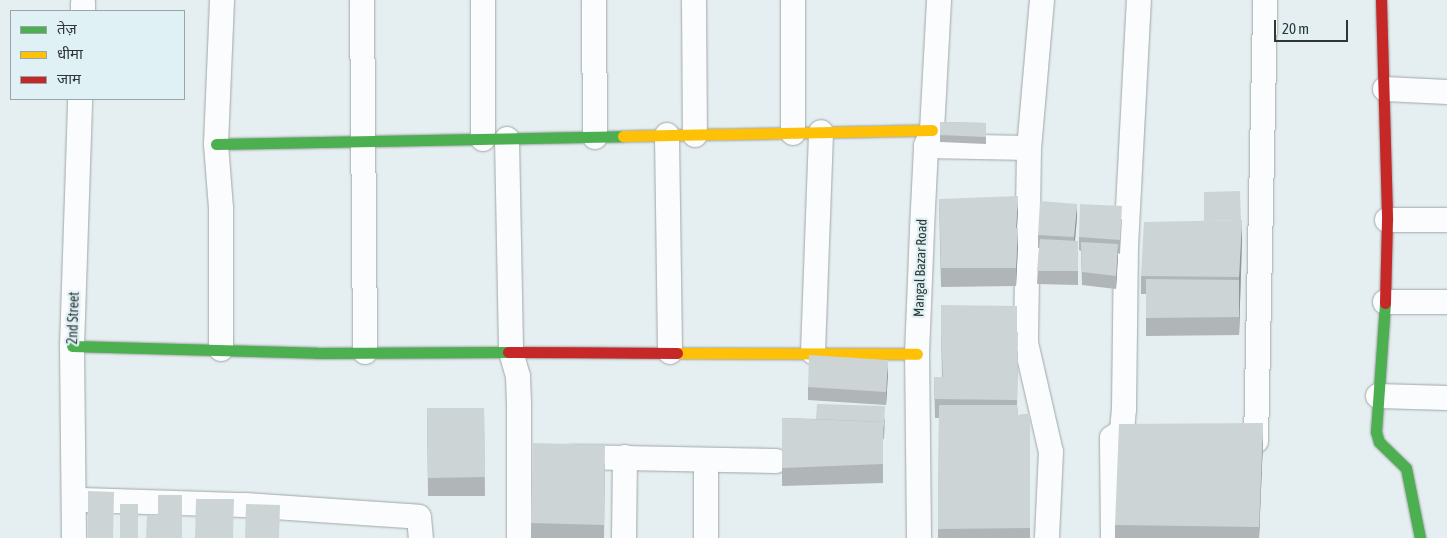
<!DOCTYPE html>
<meta charset="utf-8">
<style>
body{margin:0}
#map{position:relative;width:1447px;height:538px;overflow:hidden;background:#e5eef0;font-family:"Asap Condensed","Noto Sans Devanagari",sans-serif}
div>[style]{position:absolute}
.roads{filter:drop-shadow(0 0 1px #a0a7a8) drop-shadow(0 0 1px #a0a7a8)}
.street>*{height:24px;margin:-12px;padding:0 12px;transform-origin:12px;border-radius:12px;background:#fbfcfd}
.fast>*{height:11px;margin:-5.5px;padding:0 5.5px;transform-origin:5.5px;border-radius:5.5px;background:#4caf50}
.slow>*{height:11px;margin:-5.5px;padding:0 5.5px;transform-origin:5.5px;border-radius:5.5px;background:#ffc107}
.jam>*{height:11px;margin:-5.5px;padding:0 5.5px;transform-origin:5.5px;border-radius:5.5px;background:#c62828}
.wall>*{inset:0;background:#b0b6b8}
.shaded-wall>*{inset:0;background:#909496}
.building>*{inset:0;background:#cdd4d6}
span{translate:-50% -50%;white-space:nowrap;text-align:center;line-height:1.15;-webkit-text-stroke:4.5px #e0f1f5;paint-order:stroke}
.street-label{font-size:14px;color:#2f3637}
.legend{position:absolute;left:10px;top:10px;width:175px;height:90px;box-sizing:border-box;background:#e0f1f5;border:1px solid #99a6a9;margin:0;padding:6px 9px;list-style:none;font-size:15px;color:#2f3637}
.legend li{display:flex;align-items:center;gap:10px;height:25px}
.legend b{width:25px;border:1px solid #99a6a9}
.scale{position:absolute;left:1274px;top:20px;width:74px;height:22px;box-sizing:border-box;border:2px solid #2f3637;border-top:0;padding-left:6px;font-size:15px;line-height:18px;white-space:nowrap;color:#2f3637;-webkit-text-stroke:4px #e0f1f5;paint-order:stroke}
</style>
<div id="map">
<div class="roads">
<div class="street">
<i style="left:362px;top:0;width:352px;rotate:89.5deg"></i>
<i style="left:594px;top:0;width:137px;rotate:89.6deg"></i>
<i style="left:694px;top:0;width:135px;rotate:89.6deg"></i>
<i style="left:1042px;top:0;width:149px;rotate:95deg"></i>
<i style="left:1029px;top:148px;width:195px;rotate:90.9deg"></i>
<i style="left:1026px;top:343px;width:112px;rotate:77.1deg"></i>
<i style="left:1051px;top:452px;width:86px;rotate:92.7deg"></i>
<i style="left:83px;top:11px;width:8px;rotate:-90deg"></i>
<i style="left:1385px;top:89px;width:62px;rotate:2.8deg"></i>
<i style="left:793px;top:133px;width:133px;rotate:-90deg"></i>
<i style="left:667px;top:135px;width:217px;rotate:89.2deg"></i>
<i style="left:483px;top:139px;width:139px;rotate:-90deg"></i>
<i style="left:507px;top:139px;width:213px;rotate:88.9deg"></i>
<i style="left:511px;top:352px;width:25px;rotate:74deg"></i>
<i style="left:518px;top:376px;width:26px;rotate:88deg"></i>
<i style="left:519px;top:402px;width:136px;rotate:90deg"></i>
<i style="left:926px;top:146px;width:103px;rotate:1.1deg"></i>
<i style="left:1387px;top:220px;width:60px"></i>
<i style="left:1385px;top:302px;width:62px"></i>
<i style="left:221px;top:349px;width:141px;rotate:-90deg"></i>
<i style="left:221px;top:208px;width:64px;rotate:-94.5deg"></i>
<i style="left:216px;top:144px;width:144px;rotate:-87.6deg"></i>
<i style="left:813px;top:352px;width:220px;rotate:-87.9deg"></i>
<i style="left:1378px;top:396px;width:69px;rotate:1.7deg"></i>
<i style="left:1256px;top:441px;width:441px;rotate:-88.8deg"></i>
<i style="left:573px;top:457px;width:203px;rotate:1.1deg"></i>
<i style="left:706px;top:461px;width:77px;rotate:90deg"></i>
<i style="left:82px;top:500px;width:163px;rotate:1.8deg"></i>
<i style="left:245px;top:505px;width:174px;rotate:3.9deg"></i>
<i style="left:419px;top:517px;width:21px;rotate:85deg"></i>
<i style="left:74px;top:538px;width:192px;rotate:-90.6deg"></i>
<i style="left:72px;top:346px;width:247px;rotate:-88.1deg"></i>
<i style="left:624px;top:538px;width:81px;rotate:-89.3deg"></i>
<i style="left:919px;top:538px;width:184px;rotate:-90.6deg"></i>
<i style="left:917px;top:354px;width:125px;rotate:-87.7deg"></i>
<i style="left:922px;top:229px;width:83px;rotate:-87.2deg"></i>
<i style="left:926px;top:146px;width:17px;rotate:-69deg"></i>
<i style="left:932px;top:130px;width:130px;rotate:-86.9deg"></i>
<i style="left:1113px;top:538px;width:100px;rotate:-90.6deg"></i>
<i style="left:1112px;top:438px;width:12px;rotate:-35deg"></i>
<i style="left:1122px;top:431px;width:22px;rotate:-85deg"></i>
<i style="left:1124px;top:409px;width:163px;rotate:-89.3deg"></i>
<i style="left:1126px;top:246px;width:246px;rotate:-87deg"></i>
</div>
<div class="fast">
<i style="left:216px;top:144px;width:407px;rotate:-1.1deg"></i>
<i style="left:1385px;top:303px;width:129px;rotate:94deg"></i>
<i style="left:1376px;top:432px;width:10px;rotate:73deg"></i>
<i style="left:1379px;top:442px;width:37px;rotate:44deg"></i>
<i style="left:1406px;top:468px;width:71px;rotate:78.7deg"></i>
<i style="left:72px;top:346px;width:245px;rotate:1.6deg"></i>
<i style="left:317px;top:353px;width:191px;rotate:-0.3deg"></i>
</div>
<div class="slow">
<i style="left:623px;top:136px;width:309px;rotate:-1.1deg"></i>
<i style="left:677px;top:353px;width:240px;rotate:0.2deg"></i>
</div>
<div class="jam">
<i style="left:1381px;top:0;width:220px;rotate:88.4deg"></i>
<i style="left:1387px;top:220px;width:83px;rotate:91.4deg"></i>
<i style="left:508px;top:352px;width:169px;rotate:0.3deg"></i>
</div>
</div>
<div class="wall">
<i style="clip-path:polygon(940px 122px,986px 123px,986px 144px,940px 142px)"></i>
<i style="clip-path:polygon(939px 199px,1018px 210px,1017px 228px,1018px 246px,1016px 286px,941px 287px,940px 247px)"></i>
<i style="clip-path:polygon(1077px 217px,1075px 241px,1078px 241px,1078px 285px,1037px 284px,1039px 248px,1038px 248px,1038px 235px)"></i>
<i style="clip-path:polygon(1122px 219px,1120px 254px,1118px 253px,1116px 289px,1082px 285px,1081px 251px,1079px 250px,1079px 237px)"></i>
<i style="clip-path:polygon(1241px 220px,1242px 239px,1239px 335px,1146px 336px,1146px 294px,1141px 294px,1141px 276px)"></i>
<i style="clip-path:polygon(941px 332px,1018px 351px,1017px 405px,1018px 415px,1030px 414px,1030px 538px,938px 538px,939px 418px,935px 418px,934px 377px,942px 377px)"></i>
<i style="clip-path:polygon(888px 373px,886px 405px,808px 400px,808px 387px)"></i>
<i style="clip-path:polygon(427px 408px,484px 408px,485px 496px,428px 496px)"></i>
<i style="clip-path:polygon(782px 418px,816px 419px,885px 419px,884px 439px,883px 439px,883px 483px,782px 486px)"></i>
<i style="clip-path:polygon(1263px 441px,1259px 538px,1115px 538px,1115px 525px)"></i>
<i style="clip-path:polygon(605px 463px,604px 538px,531px 538px,531px 523px)"></i>
</div>
<div class="shaded-wall">
<i style="clip-path:polygon(1018px 196px,1018px 210px,1016px 245px,1016px 232px)"></i>
<i style="clip-path:polygon(1077px 204px,1077px 217px,1074px 250px,1074px 237px)"></i>
<i style="clip-path:polygon(1242px 220px,1242px 239px,1239px 335px,1239px 277px)"></i>
<i style="clip-path:polygon(1018px 228px,1018px 246px,1016px 286px,1016px 268px)"></i>
<i style="clip-path:polygon(1118px 244px,1118px 257px,1116px 289px,1116px 276px)"></i>
<i style="clip-path:polygon(888px 360px,888px 373px,886px 405px,886px 392px)"></i>
<i style="clip-path:polygon(1263px 423px,1263px 441px,1259px 538px,1259px 527px)"></i>
</div>
<div class="building">
<i style="clip-path:polygon(940px 122px,986px 123px,986px 137px,940px 135px)"></i>
<i style="clip-path:polygon(1240px 191px,1241px 220px,1204px 221px,1204px 192px)"></i>
<i style="clip-path:polygon(1018px 196px,1016px 228px,940px 228px,939px 199px)"></i>
<i style="clip-path:polygon(1040px 201px,1077px 204px,1074px 237px,1038px 235px)"></i>
<i style="clip-path:polygon(1080px 204px,1122px 206px,1120px 240px,1079px 237px)"></i>
<i style="clip-path:polygon(1242px 220px,1239px 277px,1141px 276px,1144px 222px)"></i>
<i style="clip-path:polygon(940px 228px,1018px 228px,1016px 268px,941px 268px)"></i>
<i style="clip-path:polygon(1040px 239px,1078px 241px,1078px 271px,1037px 271px)"></i>
<i style="clip-path:polygon(1081px 242px,1118px 244px,1116px 276px,1082px 272px)"></i>
<i style="clip-path:polygon(1146px 279px,1239px 280px,1239px 317px,1146px 318px)"></i>
<i style="clip-path:polygon(941px 305px,1017px 306px,1017px 332px,941px 332px)"></i>
<i style="clip-path:polygon(941px 332px,1018px 332px,1017px 400px,935px 399px,934px 377px,943px 377px)"></i>
<i style="clip-path:polygon(809px 355px,888px 360px,886px 392px,808px 387px)"></i>
<i style="clip-path:polygon(817px 404px,885px 406px,884px 426px,883px 426px,883px 422px,816px 419px)"></i>
<i style="clip-path:polygon(939px 405px,1017px 405px,1018px 415px,1030px 414px,1030px 528px,938px 529px)"></i>
<i style="clip-path:polygon(427px 408px,484px 408px,485px 477px,428px 478px)"></i>
<i style="clip-path:polygon(782px 418px,883px 422px,883px 464px,782px 468px)"></i>
<i style="clip-path:polygon(1263px 423px,1259px 527px,1115px 525px,1119px 424px)"></i>
<i style="clip-path:polygon(533px 443px,605px 445px,604px 525px,531px 523px)"></i>
<i style="clip-path:polygon(88px 491px,114px 492px,113px 538px,88px 538px)"></i>
<i style="clip-path:polygon(158px 495px,182px 495px,182px 538px,146px 538px,147px 515px,158px 516px)"></i>
<i style="clip-path:polygon(196px 499px,234px 499px,233px 538px,195px 538px)"></i>
<i style="clip-path:polygon(120px 504px,138px 504px,138px 538px,120px 538px)"></i>
<i style="clip-path:polygon(246px 504px,280px 505px,279px 538px,245px 538px)"></i>
</div>
<div class="street-label">
<span style="left:920px;top:268px;rotate:-88deg">Mangal Bazar Road</span>
<span style="left:73px;top:318px;rotate:-88deg">2nd Street</span>
</div>
<ul class="legend">
<li><b style="height:6px;background:#4caf50"></b>तेज़</li>
<li><b style="height:6px;background:#ffc107"></b>धीमा</li>
<li><b style="height:6px;background:#c62828"></b>जाम</li>
</ul>
<div class="scale">20 m</div>
</div>
